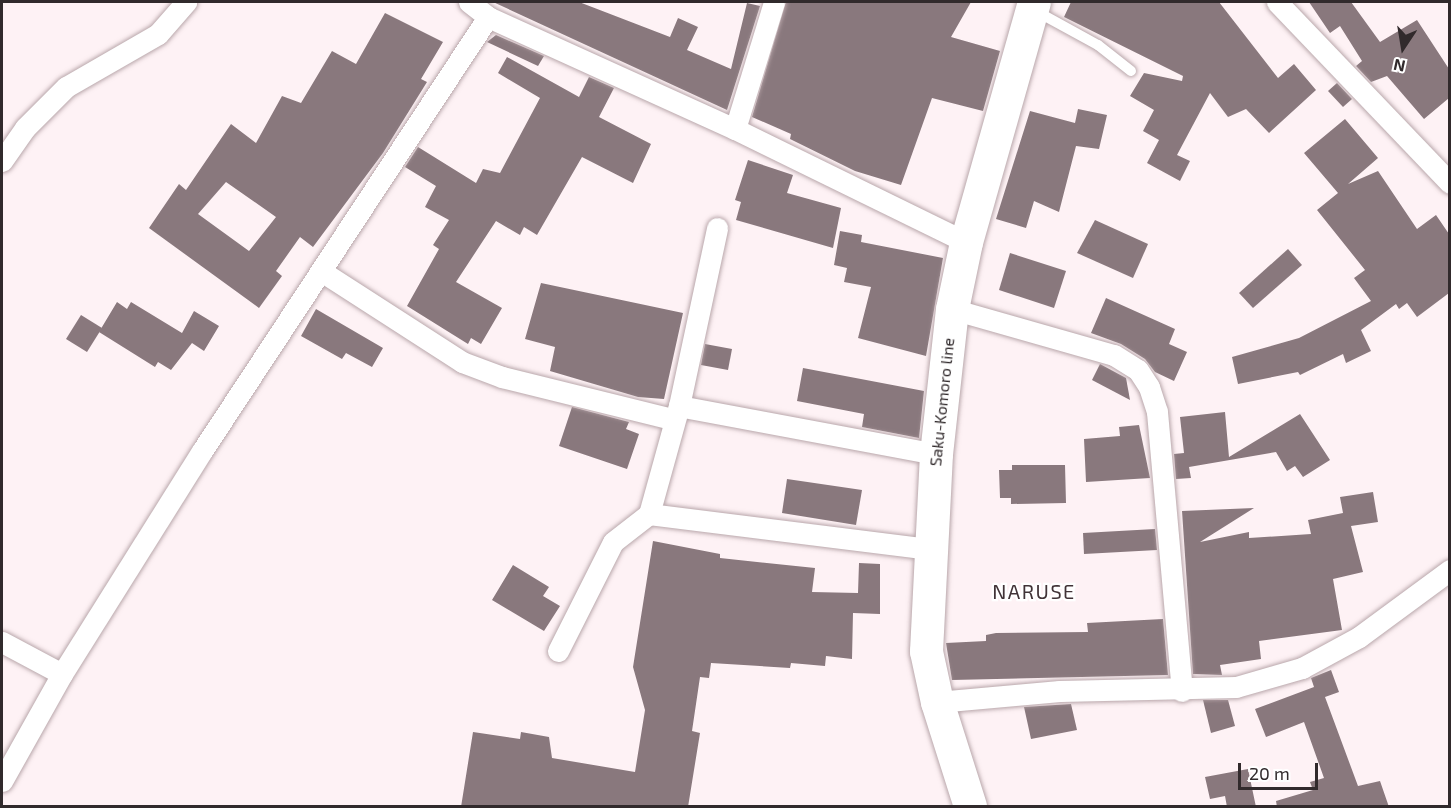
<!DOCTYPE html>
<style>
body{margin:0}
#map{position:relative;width:1451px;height:808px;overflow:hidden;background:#fef2f5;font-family:"Exo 2",sans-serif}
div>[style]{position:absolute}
.building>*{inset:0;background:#89787d}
.roads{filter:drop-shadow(0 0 2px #b9a7ab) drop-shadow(0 0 2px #b9a7ab)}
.service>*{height:10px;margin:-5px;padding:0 5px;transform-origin:5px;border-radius:5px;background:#fff}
.minor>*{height:21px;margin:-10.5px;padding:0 10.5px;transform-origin:10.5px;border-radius:10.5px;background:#fff}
.primary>*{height:33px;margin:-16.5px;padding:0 16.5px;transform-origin:16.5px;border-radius:16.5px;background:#fff}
span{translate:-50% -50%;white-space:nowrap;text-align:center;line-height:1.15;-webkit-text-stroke:4.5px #fff;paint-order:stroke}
.street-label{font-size:16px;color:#312a2c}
.quarter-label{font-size:20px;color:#413337;letter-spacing:1.5px}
.frame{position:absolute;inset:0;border:3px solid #312a2c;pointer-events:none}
.north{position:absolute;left:1373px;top:18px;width:60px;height:60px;-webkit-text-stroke:4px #fff;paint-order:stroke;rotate:192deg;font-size:16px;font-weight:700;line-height:24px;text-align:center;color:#312a2c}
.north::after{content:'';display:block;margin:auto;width:21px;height:27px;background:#312a2c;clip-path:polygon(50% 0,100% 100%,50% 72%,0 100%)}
.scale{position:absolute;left:1238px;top:763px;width:80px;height:27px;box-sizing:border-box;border:3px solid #312a2c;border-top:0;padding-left:8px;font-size:18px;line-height:21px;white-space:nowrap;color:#312a2c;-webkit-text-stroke:4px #fff;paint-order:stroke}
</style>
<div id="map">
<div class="building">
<i style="clip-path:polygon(493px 2px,579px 2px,670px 37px,678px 18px,698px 27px,687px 50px,731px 69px,747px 3px,760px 6px,727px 110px)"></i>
<i style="clip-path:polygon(786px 2px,971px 2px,951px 37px,1000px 51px,983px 111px,932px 98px,901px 185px,855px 171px,790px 139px,791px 134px,752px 117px)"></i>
<i style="clip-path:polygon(1071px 2px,1219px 2px,1278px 78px,1294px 64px,1316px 90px,1269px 133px,1246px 109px,1228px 117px,1210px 93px,1177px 155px,1190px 161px,1180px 181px,1147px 163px,1159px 140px,1143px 131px,1154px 110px,1130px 96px,1144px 73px,1182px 81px,1183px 76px,1064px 17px)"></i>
<i style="clip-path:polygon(1309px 2px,1351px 2px,1380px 42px,1417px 20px,1449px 69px,1449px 98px,1424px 119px,1387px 76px,1371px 82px,1356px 66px,1362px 61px,1340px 26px,1330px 33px)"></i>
<i style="clip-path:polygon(evenodd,385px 13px,443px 42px,421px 79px,427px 82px,383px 153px,313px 247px,300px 237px,276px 271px,282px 276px,259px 308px,149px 228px,179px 184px,186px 190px,231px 124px,256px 143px,282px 96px,301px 103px,332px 51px,356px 64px,385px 13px,226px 182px,276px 217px,249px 251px,198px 214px,226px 182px)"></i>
<i style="clip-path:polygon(496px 35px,544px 56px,538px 66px,487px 42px)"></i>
<i style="clip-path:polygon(507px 57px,579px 97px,589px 77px,614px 88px,599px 117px,651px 144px,633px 183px,582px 157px,537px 235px,524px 227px,520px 235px,496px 221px,456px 282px,502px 308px,481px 344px,471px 338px,468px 344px,407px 306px,439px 249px,433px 245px,449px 220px,425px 207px,436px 186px,405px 167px,418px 147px,476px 183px,483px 169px,500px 173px,540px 98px,498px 73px)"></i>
<i style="clip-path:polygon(1337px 83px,1352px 99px,1343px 107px,1328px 91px)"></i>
<i style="clip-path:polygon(1078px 109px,1107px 115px,1099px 149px,1076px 146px,1059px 212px,1034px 201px,1026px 228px,996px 219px,1030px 111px,1075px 123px)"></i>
<i style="clip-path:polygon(1345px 119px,1378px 158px,1348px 184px,1378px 171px,1417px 229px,1436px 215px,1449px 234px,1449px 293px,1417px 317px,1407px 303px,1399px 309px,1396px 304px,1361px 330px,1371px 351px,1346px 363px,1343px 354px,1300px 375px,1298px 372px,1238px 384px,1232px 357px,1299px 338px,1371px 301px,1354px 278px,1365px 270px,1317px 210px,1338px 193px,1304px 153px)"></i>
<i style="clip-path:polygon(748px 160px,793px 175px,787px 193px,841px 208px,833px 248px,736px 220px,741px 202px,735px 200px)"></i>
<i style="clip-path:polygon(1095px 220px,1148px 244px,1133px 278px,1077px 253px)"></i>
<i style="clip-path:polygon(840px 231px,862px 235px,861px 242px,943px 258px,926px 356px,858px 338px,871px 287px,844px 282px,847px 268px,834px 265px)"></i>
<i style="clip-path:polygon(1288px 249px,1302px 265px,1253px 308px,1239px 293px)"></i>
<i style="clip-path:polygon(1010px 253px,1066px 271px,1054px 308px,999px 290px)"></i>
<i style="clip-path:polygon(541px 283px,683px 313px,664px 399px,638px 397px,550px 371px,555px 347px,525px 339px)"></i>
<i style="clip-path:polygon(1106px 298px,1175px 329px,1169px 344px,1187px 352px,1174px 381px,1155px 372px,1145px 359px,1121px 344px,1091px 333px)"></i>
<i style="clip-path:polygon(117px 302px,127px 309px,131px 302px,182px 333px,194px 311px,219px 326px,204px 351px,192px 343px,171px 370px,158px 362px,155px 367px,99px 332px)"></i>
<i style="clip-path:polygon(316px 309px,383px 348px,372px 367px,346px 353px,342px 359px,301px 336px)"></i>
<i style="clip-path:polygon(81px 315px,102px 328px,87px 352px,66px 339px)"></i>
<i style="clip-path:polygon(705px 344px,732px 349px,728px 370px,701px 365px)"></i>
<i style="clip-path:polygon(1100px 364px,1126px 378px,1130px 400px,1092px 380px)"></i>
<i style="clip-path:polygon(803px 368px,924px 391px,919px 438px,862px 427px,864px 414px,797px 401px)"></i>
<i style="clip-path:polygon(572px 407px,629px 422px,626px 429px,639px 434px,627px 469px,559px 446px)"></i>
<i style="clip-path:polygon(1225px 412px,1229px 457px,1300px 414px,1330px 460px,1303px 477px,1295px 466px,1287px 471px,1276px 452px,1189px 467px,1191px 478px,1176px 479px,1174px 454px,1184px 453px,1180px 417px)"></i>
<i style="clip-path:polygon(1139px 425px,1150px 478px,1086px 482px,1084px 439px,1120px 436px,1119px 427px)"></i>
<i style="clip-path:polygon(1012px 465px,1065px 465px,1066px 503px,1011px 504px,1011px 498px,1000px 498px,999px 470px,1012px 470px)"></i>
<i style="clip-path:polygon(787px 479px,862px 490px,856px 525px,782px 513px)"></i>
<i style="clip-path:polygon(1373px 492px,1378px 522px,1351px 526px,1363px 572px,1333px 579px,1342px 630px,1259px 641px,1261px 659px,1220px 665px,1222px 675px,1193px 674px,1182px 511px,1254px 508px,1200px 542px,1249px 532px,1249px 538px,1311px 534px,1308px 520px,1343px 513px,1340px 497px)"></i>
<i style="clip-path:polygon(1155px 529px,1157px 550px,1084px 554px,1083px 533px)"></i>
<i style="clip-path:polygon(653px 541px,720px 554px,720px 558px,815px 568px,812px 592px,858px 593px,859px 563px,880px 564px,880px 614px,853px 613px,852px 659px,826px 656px,825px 666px,791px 663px,790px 668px,711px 663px,709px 678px,700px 677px,692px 731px,700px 733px,688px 807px,461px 807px,473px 732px,520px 739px,521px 732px,549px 737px,552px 758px,635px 772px,645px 710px,633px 667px)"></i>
<i style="clip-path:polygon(513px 565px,549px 587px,543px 596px,560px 606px,544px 631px,492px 600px)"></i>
<i style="clip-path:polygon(1163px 619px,1168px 675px,952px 680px,946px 643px,986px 641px,986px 635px,996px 633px,1088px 632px,1087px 623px)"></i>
<i style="clip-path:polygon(1331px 670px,1339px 692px,1325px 697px,1358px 786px,1380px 781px,1389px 807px,1277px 807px,1276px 801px,1313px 790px,1310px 782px,1324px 778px,1304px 722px,1266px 737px,1255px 709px,1314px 687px,1311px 678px)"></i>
<i style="clip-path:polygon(1203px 700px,1228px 700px,1235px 726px,1211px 733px)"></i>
<i style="clip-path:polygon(1071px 704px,1077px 730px,1031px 739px,1024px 707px)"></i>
<i style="clip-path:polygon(1248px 769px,1256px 807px,1227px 807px,1225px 796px,1210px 799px,1205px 777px)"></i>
</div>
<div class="roads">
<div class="service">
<i style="left:1034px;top:10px;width:73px;rotate:28.7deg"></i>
<i style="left:1098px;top:45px;width:42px;rotate:38.2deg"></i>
</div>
<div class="minor">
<i style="left:469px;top:2px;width:24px;rotate:38deg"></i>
<i style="left:488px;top:17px;width:271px;rotate:24.4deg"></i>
<i style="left:735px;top:129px;width:257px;rotate:26.1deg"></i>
<i style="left:1277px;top:2px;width:250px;rotate:46.3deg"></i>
<i style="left:735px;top:129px;width:133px;rotate:-72.9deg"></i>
<i style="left:2px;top:161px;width:40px;rotate:-55.1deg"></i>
<i style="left:25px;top:128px;width:58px;rotate:-45deg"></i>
<i style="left:66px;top:87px;width:106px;rotate:-29.9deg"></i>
<i style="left:158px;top:34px;width:43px;rotate:-48.8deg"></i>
<i style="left:321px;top:271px;width:168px;rotate:32.8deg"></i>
<i style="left:462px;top:362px;width:43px;rotate:20.6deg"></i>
<i style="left:502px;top:377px;width:175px;rotate:13.9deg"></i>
<i style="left:952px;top:309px;width:168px;rotate:15.9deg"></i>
<i style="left:1114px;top:355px;width:28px;rotate:32deg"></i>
<i style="left:1138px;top:370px;width:20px;rotate:57deg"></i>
<i style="left:1149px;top:387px;width:26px;rotate:72deg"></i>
<i style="left:1157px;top:412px;width:280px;rotate:84.9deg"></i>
<i style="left:679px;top:406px;width:182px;rotate:-77.9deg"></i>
<i style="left:930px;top:549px;width:283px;rotate:-172.9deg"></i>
<i style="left:649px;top:514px;width:112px;rotate:-74.5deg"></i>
<i style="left:679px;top:406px;width:261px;rotate:10.6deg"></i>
<i style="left:2px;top:642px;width:68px;rotate:28.1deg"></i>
<i style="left:558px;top:651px;width:122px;rotate:-63.2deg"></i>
<i style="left:613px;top:542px;width:46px;rotate:-37.9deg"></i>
<i style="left:937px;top:702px;width:123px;rotate:-5.1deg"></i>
<i style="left:1060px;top:691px;width:176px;rotate:-1.3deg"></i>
<i style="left:1236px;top:687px;width:69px;rotate:-16.1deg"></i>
<i style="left:1302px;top:668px;width:65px;rotate:-28.5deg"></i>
<i style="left:1359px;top:637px;width:113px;rotate:-36.4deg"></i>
<i style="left:2px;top:781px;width:123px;rotate:-60.7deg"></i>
<i style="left:62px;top:674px;width:263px;rotate:-57.9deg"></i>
<i style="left:202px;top:451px;width:520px;rotate:-56.62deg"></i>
</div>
<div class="primary">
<i style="left:970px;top:806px;width:109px;rotate:-107.6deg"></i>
<i style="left:937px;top:702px;width:52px;rotate:-102.2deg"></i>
<i style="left:926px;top:651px;width:197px;rotate:-87.1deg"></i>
<i style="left:936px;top:454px;width:146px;rotate:-83.7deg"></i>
<i style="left:952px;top:309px;width:68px;rotate:-78.2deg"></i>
<i style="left:966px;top:242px;width:249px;rotate:-74.2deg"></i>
</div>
</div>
<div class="street-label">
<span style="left:942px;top:402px;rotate:-84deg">Saku-Komoro line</span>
</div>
<div class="quarter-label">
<span style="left:1034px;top:591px">NARUSE</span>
</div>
<div class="frame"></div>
<div class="north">N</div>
<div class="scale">20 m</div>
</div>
